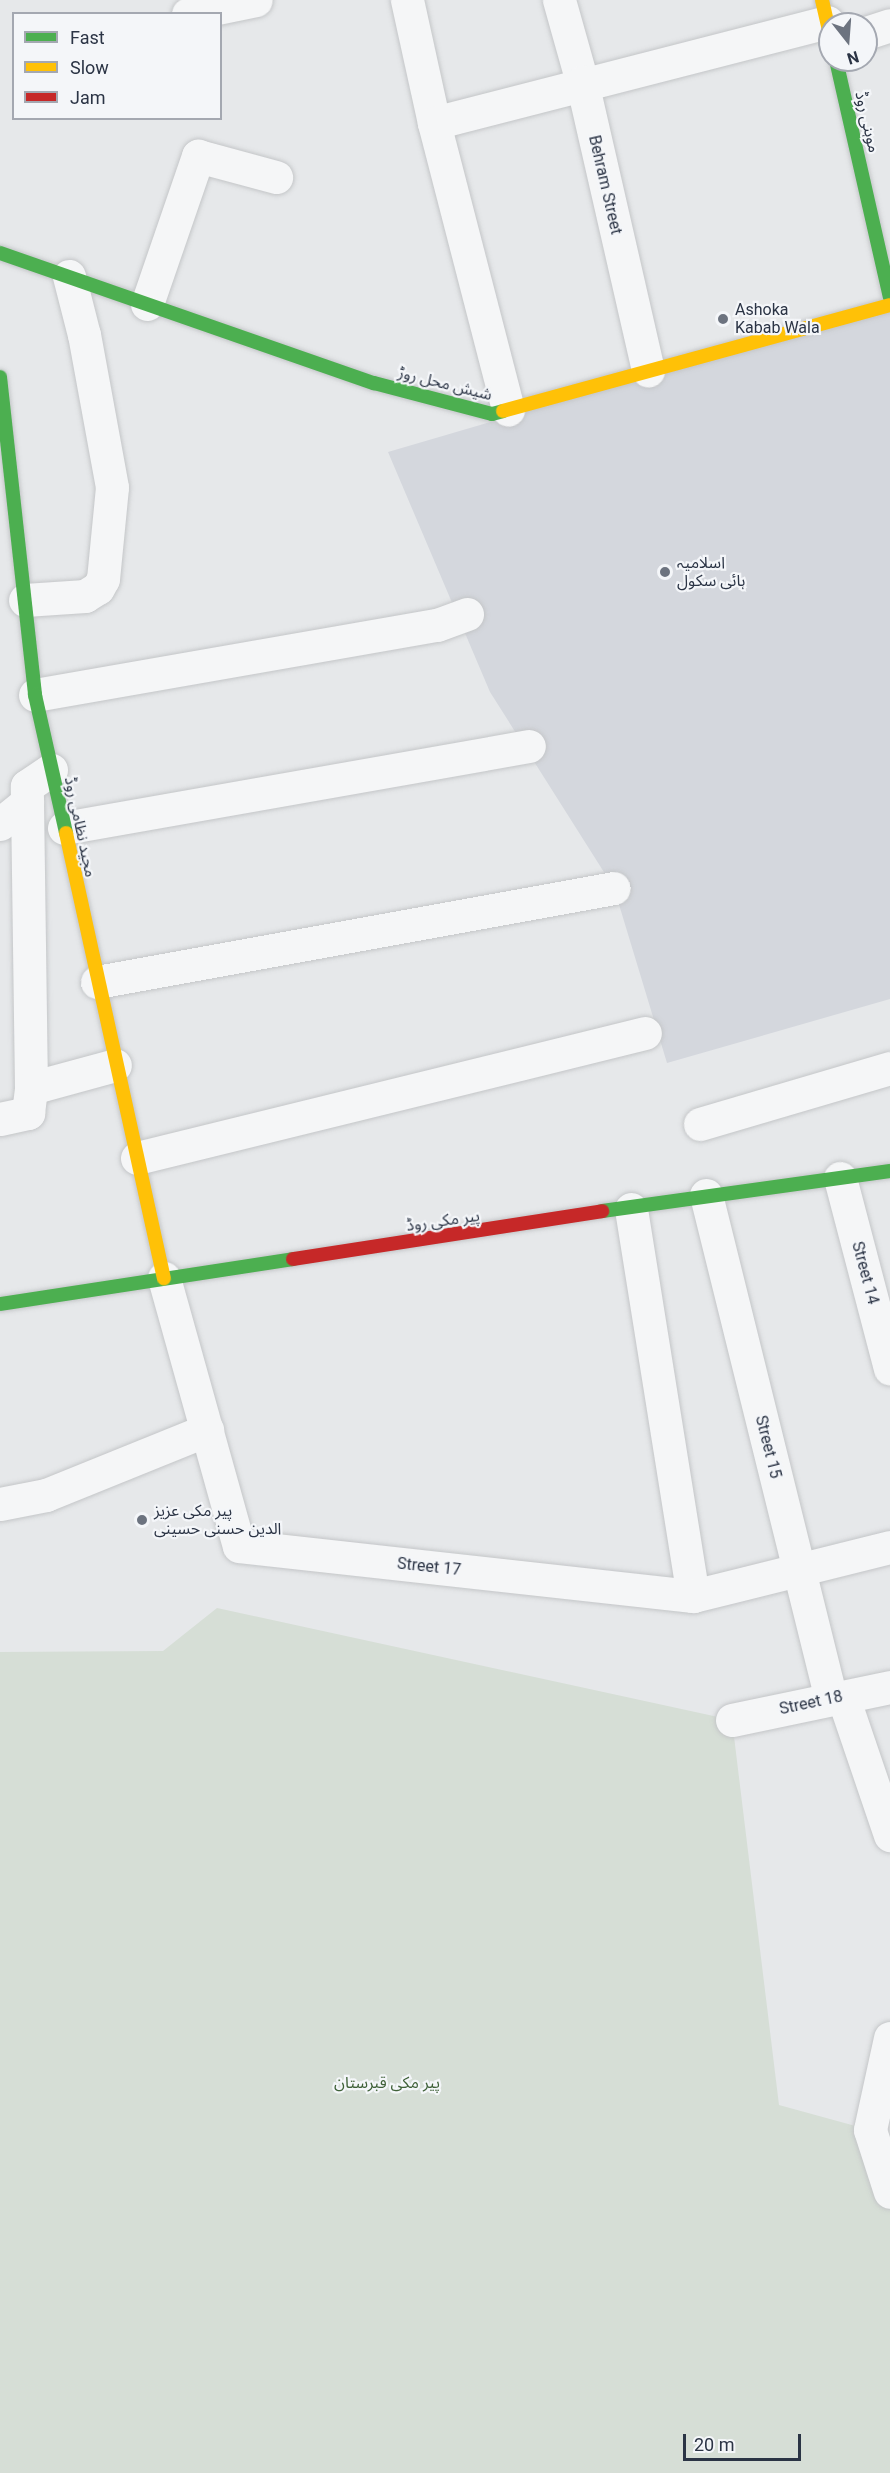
<!DOCTYPE html>
<meta charset="utf-8">
<style>
body{margin:0}
#map{position:relative;width:890px;height:2473px;overflow:hidden;background:#e6e8ea;font-family:Roboto,"Noto Sans Arabic",sans-serif}
div>[style]{position:absolute}
.built>*{inset:0;background:#d4d7dd}
.green>*{inset:0;background:#d6ded6}
.roads{filter:drop-shadow(0 0 2px #c4c6c8) drop-shadow(0 0 2px #c4c6c8)}
.street>*{height:33px;margin:-16.5px;padding:0 16.5px;transform-origin:16.5px;border-radius:16.5px;background:#f5f6f7}
.fast>*{height:14px;margin:-7px;padding:0 7px;transform-origin:7px;border-radius:7px;background:#4caf50}
.slow>*{height:14px;margin:-7px;padding:0 7px;transform-origin:7px;border-radius:7px;background:#ffc107}
.jam>*{height:14px;margin:-7px;padding:0 7px;transform-origin:7px;border-radius:7px;background:#c62828}
.dots>*{width:16px;height:16px;translate:-50% -50%;box-sizing:border-box;border:3px solid #f4f6f9;border-radius:50%}
span{translate:-50% -50%;white-space:nowrap;text-align:center;line-height:1.15;-webkit-text-stroke:4.5px #f4f6f9;paint-order:stroke}
.street-label{font-size:16px;color:#2b3445}
.poi-label{font-size:16px;color:#2b3445}
.left{translate:0 -50%;text-align:left}
.park-label{font-size:16px;color:#3f6138}
.legend{position:absolute;left:12px;top:12px;width:210px;height:108px;box-sizing:border-box;background:#f4f6f9;border:2px solid #a4a8b1;margin:0;padding:8px 10px;list-style:none;font-size:18px;color:#2b3445}
.legend li{display:flex;align-items:center;gap:12px;height:30px}
.legend b{width:30px;border:2px solid #a4a8b1}
.north{position:absolute;left:818px;top:12px;width:60px;height:60px;box-sizing:border-box;background:#f4f6f9;border:2px solid #a4a8b1;border-radius:50%;rotate:163deg;font-size:16px;font-weight:700;line-height:24px;text-align:center;color:#2b3445}
.north::after{content:'';display:block;margin:auto;width:21px;height:27px;background:#6c737f;clip-path:polygon(50% 0,100% 100%,50% 72%,0 100%)}
.scale{position:absolute;left:683px;top:2434px;width:118px;height:27px;box-sizing:border-box;border:3px solid #2b3445;border-top:0;padding-left:8px;font-size:18px;line-height:21px;white-space:nowrap;color:#2b3445;-webkit-text-stroke:4px #f4f6f9;paint-order:stroke}
</style>
<div id="map">
<div class="built">
<i style="clip-path:polygon(890px 305px,890px 999px,667px 1063px,614px 888px,490px 692px,388px 452px)"></i>
</div>
<div class="green">
<i style="clip-path:polygon(217px 1608px,732px 1720px,779px 2105px,870px 2130px,890px 2192px,890px 2473px,0 2473px,0 1652px,163px 1651px)"></i>
</div>
<div class="roads">
<div class="street">
<i style="left:407px;top:0;width:126px;rotate:77.6deg"></i>
<i style="left:434px;top:123px;width:296px;rotate:75.5deg"></i>
<i style="left:559px;top:0;width:85px;rotate:74.3deg"></i>
<i style="left:582px;top:82px;width:296px;rotate:77.1deg"></i>
<i style="left:188px;top:14px;width:69px;rotate:-11.6deg"></i>
<i style="left:866px;top:33px;width:25px;rotate:-18deg"></i>
<i style="left:434px;top:123px;width:406px;rotate:-14.4deg"></i>
<i style="left:147px;top:304px;width:157px;rotate:-71deg"></i>
<i style="left:198px;top:156px;width:81px;rotate:15.1deg"></i>
<i style="left:25px;top:600px;width:60px;rotate:-3.8deg"></i>
<i style="left:85px;top:596px;width:15px;rotate:-32deg"></i>
<i style="left:98px;top:588px;width:10px;rotate:-61deg"></i>
<i style="left:103px;top:579px;width:92px;rotate:-84.4deg"></i>
<i style="left:112px;top:487px;width:155px;rotate:-100.4deg"></i>
<i style="left:84px;top:335px;width:61px;rotate:-104.3deg"></i>
<i style="left:35px;top:695px;width:408px;rotate:-9.9deg"></i>
<i style="left:437px;top:625px;width:32px;rotate:-20deg"></i>
<i style="left:0;top:824px;width:35px;rotate:-39deg"></i>
<i style="left:64px;top:828px;width:472px;rotate:-10deg"></i>
<i style="left:97px;top:982px;width:525px;rotate:-10.3deg"></i>
<i style="left:31px;top:1088px;width:302px;rotate:-90.8deg"></i>
<i style="left:27px;top:786px;width:29px;rotate:-34deg"></i>
<i style="left:0;top:1119px;width:29px;rotate:-12deg"></i>
<i style="left:28px;top:1113px;width:25px;rotate:-83deg"></i>
<i style="left:31px;top:1088px;width:87px;rotate:-15.3deg"></i>
<i style="left:700px;top:1124px;width:198px;rotate:-16.4deg"></i>
<i style="left:137px;top:1158px;width:523px;rotate:-13.82deg"></i>
<i style="left:840px;top:1178px;width:197px;rotate:75.3deg"></i>
<i style="left:706px;top:1195px;width:519px;rotate:76.07deg"></i>
<i style="left:631px;top:1209px;width:392px;rotate:80.9deg"></i>
<i style="left:164px;top:1278px;width:278px;rotate:74.4deg"></i>
<i style="left:239px;top:1546px;width:457px;rotate:6.3deg"></i>
<i style="left:693px;top:1596px;width:203px;rotate:-14deg"></i>
<i style="left:0;top:1504px;width:47px;rotate:-11.1deg"></i>
<i style="left:46px;top:1495px;width:174px;rotate:-22deg"></i>
<i style="left:843px;top:1697px;width:146px;rotate:71.2deg"></i>
<i style="left:732px;top:1720px;width:161px;rotate:-11.8deg"></i>
<i style="left:890px;top:2038px;width:94px;rotate:102.3deg"></i>
<i style="left:870px;top:2130px;width:65px;rotate:72.1deg"></i>
</div>
<div class="fast">
<i style="left:836px;top:60px;width:243px;rotate:77.2deg"></i>
<i style="left:0;top:253px;width:396px;rotate:19.2deg"></i>
<i style="left:374px;top:383px;width:122px;rotate:14.7deg"></i>
<i style="left:492px;top:414px;width:11px;rotate:-15deg"></i>
<i style="left:0;top:377px;width:320px;rotate:83.7deg"></i>
<i style="left:35px;top:695px;width:141px;rotate:77.3deg"></i>
<i style="left:602px;top:1211px;width:291px;rotate:-7.9deg"></i>
<i style="left:0;top:1304px;width:296px;rotate:-8.7deg"></i>
</div>
<div class="slow">
<i style="left:822px;top:0;width:36px;rotate:77deg"></i>
<i style="left:503px;top:411px;width:401px;rotate:-15.3deg"></i>
<i style="left:66px;top:833px;width:456px;rotate:77.6deg"></i>
</div>
<div class="jam">
<i style="left:293px;top:1259px;width:313px;rotate:-8.8deg"></i>
</div>
</div>
<div class="dots">
<i style="left:723px;top:319px;background:#6c737f"></i>
<i style="left:665px;top:572px;background:#6c737f"></i>
<i style="left:142px;top:1520px;background:#6c737f"></i>
</div>
<div class="street-label">
<span style="left:867px;top:122px;rotate:77deg">موہنی روڈ</span>
<span style="left:605px;top:185px;rotate:77deg">Behram Street</span>
<span style="left:445px;top:384px;rotate:14deg">شیش محل روڑ</span>
<span style="left:80px;top:827px;rotate:78deg">مجید نظامی روڈ</span>
<span style="left:443px;top:1221px;rotate:-8deg">پیر مکی روڈ</span>
<span style="left:865px;top:1273px;rotate:75deg">Street 14</span>
<span style="left:768px;top:1447px;rotate:76deg">Street 15</span>
<span style="left:429px;top:1567px;rotate:6deg">Street 17</span>
<span style="left:811px;top:1703px;rotate:-12deg">Street 18</span>
</div>
<div class="poi-label">
<span class="left" style="left:735px;top:319px">Ashoka<br>Kabab Wala</span>
<span class="left" style="left:677px;top:572px">اسلامیہ<br>ہائی سکول</span>
<span class="left" style="left:154px;top:1520px">پیر مکی عزیز<br>الدین حسنی حسینی</span>
</div>
<div class="park-label">
<span style="left:387px;top:2083px">پیر مکی قبرستان</span>
</div>
<ul class="legend">
<li><b style="height:8px;background:#4caf50"></b>Fast</li>
<li><b style="height:8px;background:#ffc107"></b>Slow</li>
<li><b style="height:8px;background:#c62828"></b>Jam</li>
</ul>
<div class="north">N</div>
<div class="scale">20 m</div>
</div>
